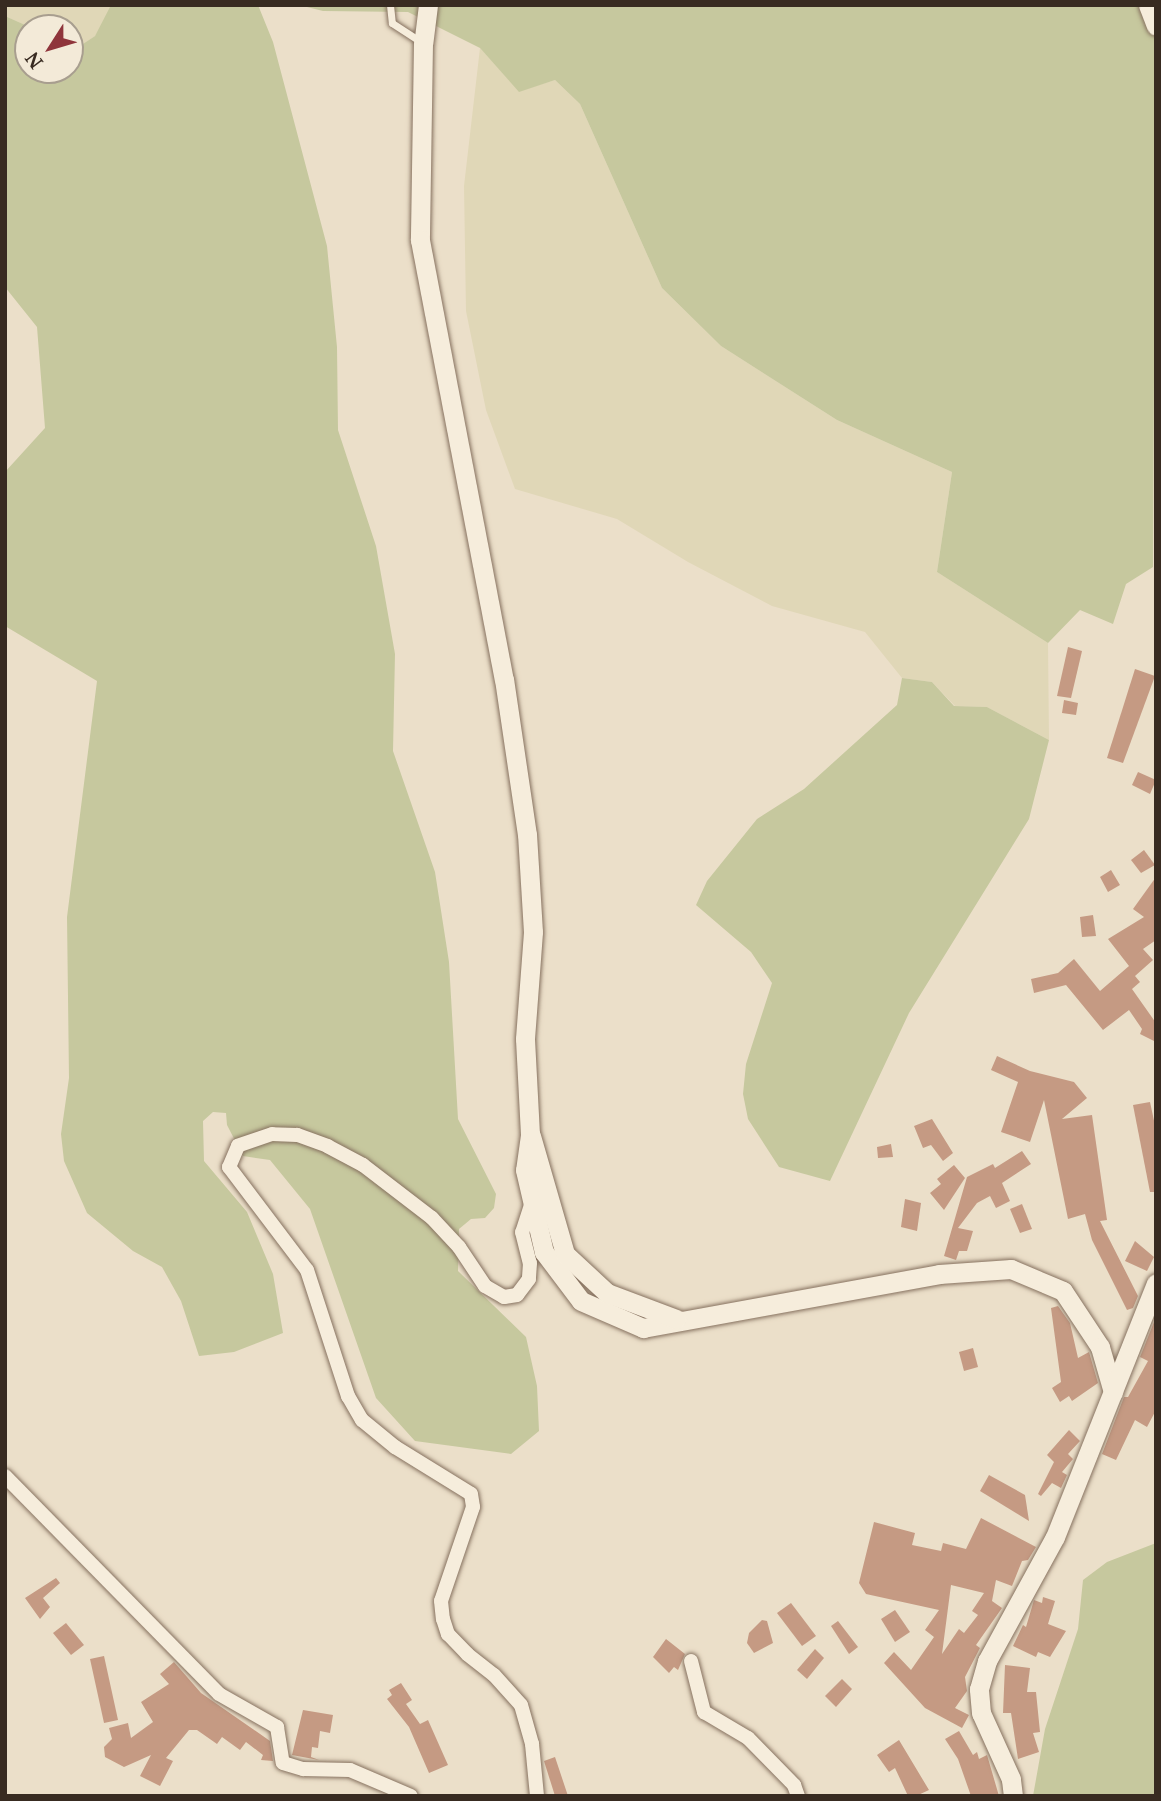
<!DOCTYPE html>
<style>
body{margin:0}
#map{position:relative;width:1161px;height:1801px;overflow:hidden;background:#ebdfc9;font-family:"Noto Serif",serif}
div>[style]{position:absolute}
.farmland>*{inset:0;background:#e0d7b7}
.green>*{inset:0;background:#c6c89e}
.building>*{inset:0;background:#c59a83}
.roads{filter:drop-shadow(0 0 2px #86715f) drop-shadow(0 0 2px #86715f)}
.lane>*{height:7px;margin:-3.5px;padding:0 3.5px;transform-origin:3.5px;border-radius:3.5px;background:#f6eddc}
.street>*{height:14px;margin:-7px;padding:0 7px;transform-origin:7px;border-radius:7px;background:#f6eddc}
.secondary>*{height:19px;margin:-9.5px;padding:0 9.5px;transform-origin:9.5px;border-radius:9.5px;background:#f6eddc}
span{translate:-50% -50%;white-space:nowrap;text-align:center;line-height:1.15;-webkit-text-stroke:6px #f3ead8;paint-order:stroke}
.frame{position:absolute;inset:0;border:7px solid #382b21;pointer-events:none}
.north{position:absolute;left:14px;top:14px;width:70px;height:70px;box-sizing:border-box;background:#f3ead8;border:2px solid #a89e8f;border-radius:50%;rotate:233deg;font-size:19px;font-weight:700;line-height:28px;text-align:center;color:#382b21}
.north::after{content:'';display:block;margin:auto;width:24px;height:32px;background:#8f353b;clip-path:polygon(50% 0,100% 100%,50% 72%,0 100%)}
</style>
<div id="map">
<div class="farmland">
<i style="clip-path:polygon(5px 5px,111px 5px,111px 11px,95px 36px,77px 49px,70px 46px,70px 28px,32px 28px,5px 16px)"></i>
<i style="clip-path:polygon(480px 48px,519px 91px,555px 80px,580px 104px,662px 288px,721px 346px,837px 420px,952px 472px,937px 572px,1048px 643px,1049px 740px,987px 707px,955px 706px,932px 682px,902px 678px,865px 632px,772px 606px,688px 562px,617px 519px,515px 489px,486px 410px,466px 311px,464px 186px)"></i>
</div>
<div class="green">
<i style="clip-path:polygon(111px 5px,258px 5px,273px 42px,327px 246px,337px 347px,338px 430px,376px 546px,395px 654px,393px 751px,435px 872px,449px 962px,458px 1119px,496px 1194px,494px 1208px,485px 1218px,471px 1219px,459px 1229px,458px 1271px,526px 1337px,537px 1386px,539px 1431px,511px 1454px,415px 1441px,376px 1398px,310px 1209px,270px 1160px,243px 1156px,227px 1125px,226px 1113px,213px 1112px,203px 1121px,204px 1161px,247px 1212px,273px 1274px,283px 1333px,234px 1352px,199px 1356px,181px 1301px,162px 1267px,133px 1251px,87px 1213px,64px 1161px,61px 1134px,69px 1078px,67px 917px,97px 681px,5px 626px,5px 472px,45px 428px,37px 327px,5px 287px,5px 16px,32px 28px,28px 28px,28px 70px,70px 70px,70px 46px,77px 48px,95px 36px)"></i>
<i style="clip-path:polygon(299px 5px,1156px 5px,1153px 567px,1126px 584px,1113px 624px,1080px 610px,1048px 643px,937px 572px,952px 472px,837px 420px,721px 346px,662px 288px,580px 104px,555px 80px,519px 92px,480px 48px,408px 12px,323px 11px)"></i>
<i style="clip-path:polygon(902px 678px,932px 682px,954px 706px,987px 707px,1049px 740px,1029px 819px,909px 1013px,830px 1181px,779px 1167px,748px 1119px,743px 1094px,746px 1064px,772px 983px,751px 952px,696px 905px,707px 881px,757px 819px,804px 789px,897px 705px)"></i>
<i style="clip-path:polygon(1156px 1543px,1156px 1796px,1033px 1796px,1045px 1729px,1078px 1629px,1083px 1580px,1107px 1562px)"></i>
</div>
<div class="building">
<i style="clip-path:polygon(1068px 647px,1082px 651px,1071px 698px,1057px 696px)"></i>
<i style="clip-path:polygon(1135px 669px,1155px 676px,1123px 763px,1107px 758px)"></i>
<i style="clip-path:polygon(1064px 700px,1078px 703px,1076px 715px,1062px 713px)"></i>
<i style="clip-path:polygon(1138px 772px,1156px 780px,1150px 794px,1132px 785px)"></i>
<i style="clip-path:polygon(1144px 850px,1155px 865px,1141px 873px,1131px 860px)"></i>
<i style="clip-path:polygon(1111px 870px,1120px 885px,1108px 892px,1100px 877px)"></i>
<i style="clip-path:polygon(1156px 877px,1156px 940px,1143px 949px,1153px 960px,1135px 976px,1140px 982px,1132px 989px,1156px 1023px,1156px 1042px,1140px 1034px,1142px 1029px,1129px 1010px,1103px 1030px,1066px 985px,1034px 993px,1031px 979px,1058px 973px,1074px 959px,1100px 991px,1129px 966px,1108px 939px,1144px 917px,1133px 909px)"></i>
<i style="clip-path:polygon(1093px 915px,1096px 936px,1082px 937px,1080px 917px)"></i>
<i style="clip-path:polygon(997px 1056px,1030px 1071px,1074px 1082px,1087px 1098px,1062px 1119px,1092px 1115px,1107px 1220px,1100px 1221px,1138px 1296px,1133px 1308px,1127px 1310px,1092px 1240px,1085px 1214px,1068px 1219px,1044px 1100px,1030px 1142px,1001px 1132px,1018px 1082px,991px 1070px)"></i>
<i style="clip-path:polygon(1150px 1102px,1156px 1130px,1156px 1192px,1150px 1192px,1133px 1105px)"></i>
<i style="clip-path:polygon(932px 1119px,953px 1153px,943px 1161px,931px 1145px,923px 1148px,914px 1126px)"></i>
<i style="clip-path:polygon(891px 1144px,893px 1157px,878px 1158px,877px 1147px)"></i>
<i style="clip-path:polygon(1022px 1151px,1031px 1164px,1002px 1183px,1010px 1201px,996px 1208px,990px 1196px,977px 1203px,958px 1228px,973px 1231px,967px 1251px,959px 1251px,956px 1260px,944px 1256px,967px 1177px,993px 1164px,995px 1168px)"></i>
<i style="clip-path:polygon(954px 1165px,965px 1178px,944px 1210px,930px 1193px,941px 1184px,937px 1179px)"></i>
<i style="clip-path:polygon(905px 1199px,921px 1203px,917px 1231px,901px 1227px)"></i>
<i style="clip-path:polygon(1022px 1204px,1032px 1229px,1020px 1233px,1010px 1209px)"></i>
<i style="clip-path:polygon(1135px 1241px,1154px 1257px,1147px 1271px,1125px 1261px)"></i>
<i style="clip-path:polygon(1058px 1306px,1070px 1323px,1078px 1358px,1089px 1352px,1098px 1383px,1072px 1401px,1069px 1396px,1060px 1402px,1052px 1388px,1061px 1382px,1051px 1308px)"></i>
<i style="clip-path:polygon(1156px 1317px,1156px 1410px,1147px 1427px,1135px 1420px,1116px 1460px,1102px 1454px,1124px 1397px,1128px 1397px,1148px 1361px,1140px 1357px)"></i>
<i style="clip-path:polygon(973px 1348px,978px 1367px,964px 1371px,959px 1352px)"></i>
<i style="clip-path:polygon(1069px 1430px,1080px 1441px,1068px 1454px,1073px 1459px,1062px 1472px,1067px 1475px,1061px 1488px,1052px 1483px,1041px 1496px,1038px 1494px,1054px 1462px,1047px 1455px)"></i>
<i style="clip-path:polygon(989px 1475px,1025px 1495px,1029px 1521px,980px 1491px)"></i>
<i style="clip-path:polygon(evenodd,981px 1518px,1036px 1547px,1028px 1560px,1022px 1561px,1012px 1586px,996px 1580px,992px 1601px,1002px 1608px,976px 1645px,980px 1648px,965px 1677px,967px 1691px,955px 1708px,969px 1715px,962px 1728px,925px 1708px,884px 1663px,894px 1652px,911px 1670px,934px 1637px,925px 1630px,939px 1610px,866px 1594px,859px 1583px,874px 1522px,915px 1533px,912px 1545px,941px 1551px,943px 1543px,966px 1549px,981px 1518px,951px 1585px,984px 1593px,972px 1611px,978px 1615px,964px 1633px,959px 1629px,942px 1654px,951px 1585px)"></i>
<i style="clip-path:polygon(56px 1578px,60px 1583px,43px 1598px,50px 1607px,40px 1619px,25px 1598px)"></i>
<i style="clip-path:polygon(1043px 1597px,1055px 1601px,1048px 1624px,1066px 1631px,1050px 1657px,1038px 1652px,1036px 1657px,1013px 1646px,1023px 1625px,1026px 1627px,1034px 1600px,1042px 1603px)"></i>
<i style="clip-path:polygon(791px 1603px,816px 1636px,802px 1646px,777px 1613px)"></i>
<i style="clip-path:polygon(895px 1610px,910px 1632px,895px 1642px,881px 1619px)"></i>
<i style="clip-path:polygon(762px 1620px,767px 1621px,773px 1643px,754px 1653px,747px 1643px,749px 1633px)"></i>
<i style="clip-path:polygon(838px 1621px,858px 1647px,849px 1654px,831px 1626px)"></i>
<i style="clip-path:polygon(66px 1623px,84px 1645px,71px 1655px,53px 1633px)"></i>
<i style="clip-path:polygon(666px 1639px,685px 1654px,678px 1670px,674px 1667px,669px 1673px,653px 1657px)"></i>
<i style="clip-path:polygon(815px 1649px,824px 1658px,807px 1679px,797px 1670px)"></i>
<i style="clip-path:polygon(104px 1656px,118px 1720px,104px 1723px,90px 1659px)"></i>
<i style="clip-path:polygon(174px 1662px,201px 1693px,270px 1741px,273px 1761px,261px 1760px,263px 1755px,246px 1742px,240px 1750px,222px 1737px,217px 1744px,197px 1730px,189px 1730px,166px 1758px,173px 1761px,160px 1786px,140px 1776px,151px 1755px,124px 1767px,105px 1757px,104px 1747px,112px 1739px,109px 1728px,128px 1723px,131px 1738px,153px 1722px,141px 1702px,169px 1684px,160px 1674px)"></i>
<i style="clip-path:polygon(1005px 1665px,1030px 1668px,1027px 1692px,1036px 1692px,1040px 1732px,1033px 1733px,1039px 1752px,1018px 1759px,1011px 1713px,1003px 1713px)"></i>
<i style="clip-path:polygon(842px 1679px,852px 1689px,836px 1707px,825px 1696px)"></i>
<i style="clip-path:polygon(401px 1683px,412px 1700px,406px 1704px,420px 1724px,428px 1720px,448px 1765px,429px 1773px,409px 1727px,387px 1699px,392px 1695px,389px 1690px)"></i>
<i style="clip-path:polygon(303px 1710px,333px 1715px,330px 1733px,320px 1731px,318px 1748px,312px 1747px,311px 1757px,319px 1760px,292px 1755px)"></i>
<i style="clip-path:polygon(959px 1731px,973px 1755px,977px 1752px,979px 1759px,987px 1755px,999px 1796px,971px 1796px,958px 1759px,945px 1739px)"></i>
<i style="clip-path:polygon(899px 1740px,929px 1790px,916px 1796px,908px 1796px,895px 1768px,889px 1772px,877px 1755px)"></i>
<i style="clip-path:polygon(555px 1757px,568px 1796px,555px 1796px,544px 1761px)"></i>
</div>
<div class="roads">
<div class="lane">
<i style="left:390px;top:5px;width:18px;rotate:84deg"></i>
<i style="left:392px;top:23px;width:33px;rotate:33deg"></i>
</div>
<div class="street">
<i style="left:532px;top:1202px;width:32px;rotate:108deg"></i>
<i style="left:522px;top:1232px;width:32px;rotate:76deg"></i>
<i style="left:530px;top:1263px;width:16px;rotate:94deg"></i>
<i style="left:529px;top:1279px;width:20px;rotate:127deg"></i>
<i style="left:517px;top:1295px;width:13px;rotate:171deg"></i>
<i style="left:504px;top:1297px;width:22px;rotate:-150deg"></i>
<i style="left:485px;top:1286px;width:47px;rotate:-123.7deg"></i>
<i style="left:459px;top:1247px;width:40px;rotate:-133deg"></i>
<i style="left:432px;top:1218px;width:87px;rotate:-142.5deg"></i>
<i style="left:363px;top:1165px;width:40px;rotate:-152deg"></i>
<i style="left:328px;top:1146px;width:33px;rotate:-160deg"></i>
<i style="left:297px;top:1135px;width:25px;rotate:-178deg"></i>
<i style="left:272px;top:1134px;width:36px;rotate:161deg"></i>
<i style="left:238px;top:1146px;width:23px;rotate:113deg"></i>
<i style="left:229px;top:1167px;width:129px;rotate:52.9deg"></i>
<i style="left:307px;top:1270px;width:133px;rotate:72deg"></i>
<i style="left:348px;top:1396px;width:28px;rotate:60deg"></i>
<i style="left:362px;top:1420px;width:43px;rotate:39.3deg"></i>
<i style="left:395px;top:1447px;width:89px;rotate:31.7deg"></i>
<i style="left:471px;top:1494px;width:13px;rotate:81deg"></i>
<i style="left:473px;top:1507px;width:99px;rotate:108.8deg"></i>
<i style="left:441px;top:1601px;width:18px;rotate:84deg"></i>
<i style="left:443px;top:1619px;width:16px;rotate:72deg"></i>
<i style="left:448px;top:1634px;width:28px;rotate:46deg"></i>
<i style="left:467px;top:1654px;width:34px;rotate:38deg"></i>
<i style="left:494px;top:1675px;width:40px;rotate:48deg"></i>
<i style="left:521px;top:1705px;width:41px;rotate:74.2deg"></i>
<i style="left:532px;top:1744px;width:52px;rotate:84.5deg"></i>
<i style="left:5px;top:1476px;width:305px;rotate:45.5deg"></i>
<i style="left:219px;top:1694px;width:67px;rotate:29.6deg"></i>
<i style="left:277px;top:1727px;width:36px;rotate:81deg"></i>
<i style="left:283px;top:1763px;width:21px;rotate:17deg"></i>
<i style="left:303px;top:1769px;width:47px;rotate:1.2deg"></i>
<i style="left:350px;top:1770px;width:66px;rotate:23.1deg"></i>
<i style="left:691px;top:1661px;width:53px;rotate:75.7deg"></i>
<i style="left:704px;top:1712px;width:51px;rotate:30.6deg"></i>
<i style="left:748px;top:1738px;width:66px;rotate:45.6deg"></i>
<i style="left:794px;top:1785px;width:12px;rotate:70deg"></i>
</div>
<div class="secondary">
<i style="left:428px;top:5px;width:38px;rotate:97deg"></i>
<i style="left:423px;top:43px;width:197px;rotate:90.9deg"></i>
<i style="left:420px;top:240px;width:447px;rotate:79.2deg"></i>
<i style="left:504px;top:679px;width:157px;rotate:81.6deg"></i>
<i style="left:527px;top:834px;width:98px;rotate:86.5deg"></i>
<i style="left:533px;top:932px;width:107px;rotate:94.3deg"></i>
<i style="left:525px;top:1039px;width:96px;rotate:87deg"></i>
<i style="left:530px;top:1135px;width:35px;rotate:98deg"></i>
<i style="left:525px;top:1170px;width:84px;rotate:77deg"></i>
<i style="left:544px;top:1252px;width:61px;rotate:52.9deg"></i>
<i style="left:581px;top:1301px;width:68px;rotate:23.5deg"></i>
<i style="left:643px;top:1328px;width:301px;rotate:-10.3deg"></i>
<i style="left:939px;top:1274px;width:72px;rotate:-4deg"></i>
<i style="left:1011px;top:1269px;width:56px;rotate:22.9deg"></i>
<i style="left:1063px;top:1291px;width:67px;rotate:56.5deg"></i>
<i style="left:1100px;top:1347px;width:47px;rotate:73.9deg"></i>
<i style="left:1148px;top:5px;width:22px;rotate:69deg"></i>
<i style="left:531px;top:1136px;width:123px;rotate:73.9deg"></i>
<i style="left:565px;top:1254px;width:57px;rotate:42.9deg"></i>
<i style="left:607px;top:1293px;width:74px;rotate:20.6deg"></i>
<i style="left:1013px;top:1796px;width:17px;rotate:-97deg"></i>
<i style="left:1011px;top:1779px;width:72px;rotate:-114.4deg"></i>
<i style="left:981px;top:1713px;width:24px;rotate:-95deg"></i>
<i style="left:979px;top:1689px;width:29px;rotate:-74deg"></i>
<i style="left:987px;top:1661px;width:141px;rotate:-61.3deg"></i>
<i style="left:1055px;top:1537px;width:273px;rotate:-68.3deg"></i>
</div>
</div>
<div class="frame"></div>
<div class="north">N</div>
</div>
